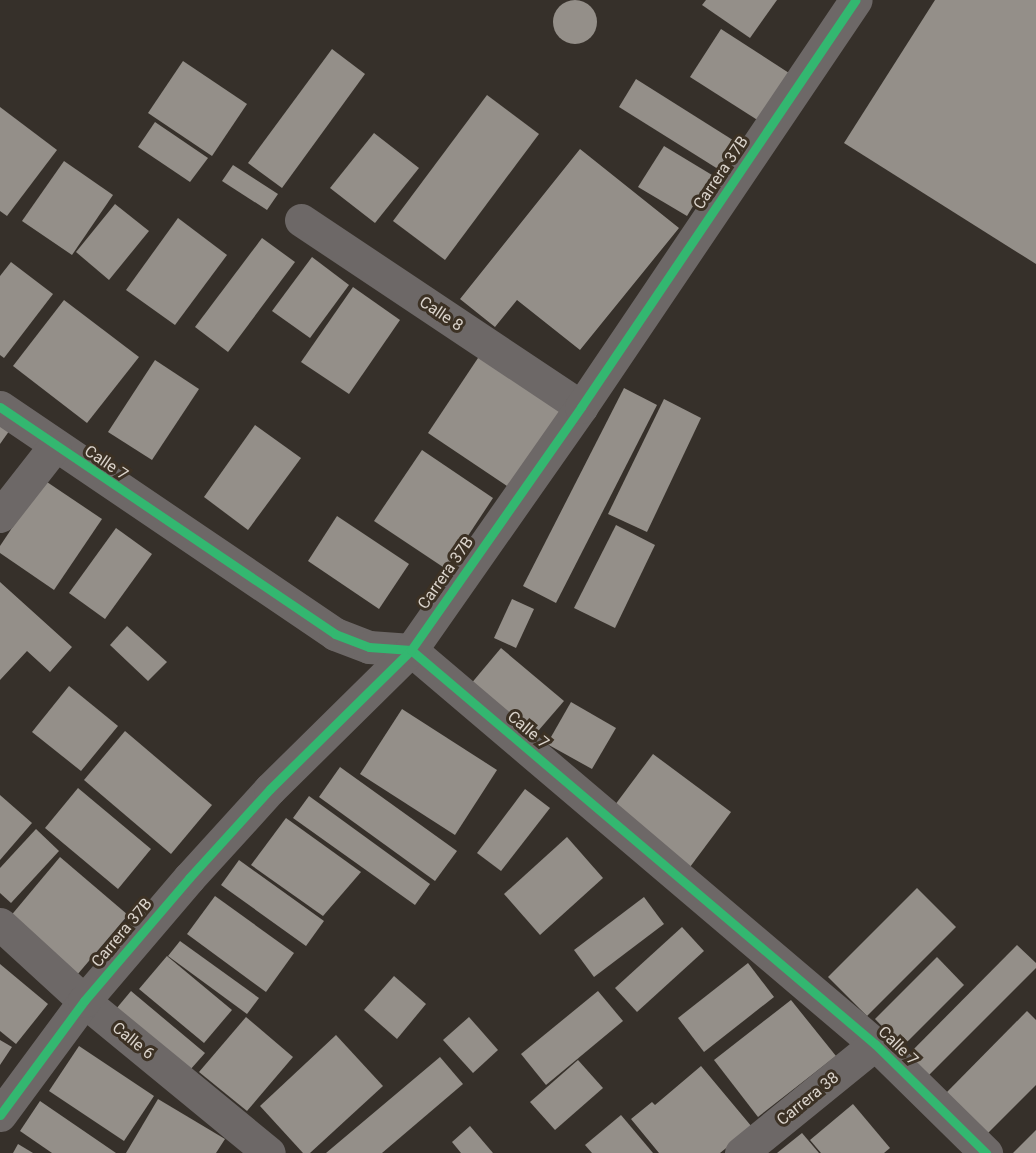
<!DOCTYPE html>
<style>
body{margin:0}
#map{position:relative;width:1036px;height:1153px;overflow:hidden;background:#36302a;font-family:Roboto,sans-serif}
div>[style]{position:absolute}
.building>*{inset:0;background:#948f89}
.round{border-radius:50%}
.minor>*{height:33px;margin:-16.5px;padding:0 16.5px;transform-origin:16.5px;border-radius:16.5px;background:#6d6867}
.cycleway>*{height:9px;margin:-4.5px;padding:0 4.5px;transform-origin:4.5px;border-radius:4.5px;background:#33b770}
span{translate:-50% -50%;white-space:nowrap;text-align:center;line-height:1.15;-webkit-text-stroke:6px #3c3124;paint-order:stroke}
.street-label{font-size:16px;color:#dad3cb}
</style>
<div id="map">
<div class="building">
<i style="clip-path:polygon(706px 0,777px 0,750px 38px,702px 5px)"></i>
<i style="clip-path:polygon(935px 0,1036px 0,1036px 264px,844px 143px)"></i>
<i class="round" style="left:553px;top:0;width:44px;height:44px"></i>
<i style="clip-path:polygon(721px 29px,789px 73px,759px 121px,690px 77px)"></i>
<i style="clip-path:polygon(332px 49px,365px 74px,282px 188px,248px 163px)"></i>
<i style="clip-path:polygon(183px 61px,247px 104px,212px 156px,148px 113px)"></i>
<i style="clip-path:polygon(636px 79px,736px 142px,718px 169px,619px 107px)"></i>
<i style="clip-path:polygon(487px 95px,539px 134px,445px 260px,393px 221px)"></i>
<i style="clip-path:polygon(0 107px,57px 150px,7px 216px,0 211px)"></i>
<i style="clip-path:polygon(155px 122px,208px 158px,190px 182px,138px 147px)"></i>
<i style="clip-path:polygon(374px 133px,419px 168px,375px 223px,330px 188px)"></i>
<i style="clip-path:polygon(664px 146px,712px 175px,687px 216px,638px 187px)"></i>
<i style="clip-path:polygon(580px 149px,679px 228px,580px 350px,517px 300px,495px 327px,460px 299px)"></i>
<i style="clip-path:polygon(64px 161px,113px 195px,72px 255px,22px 221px)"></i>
<i style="clip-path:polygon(233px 165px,278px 194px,267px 210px,222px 181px)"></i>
<i style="clip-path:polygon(115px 204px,149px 231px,109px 280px,76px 252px)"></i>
<i style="clip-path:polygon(178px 218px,227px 255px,175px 325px,126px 290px)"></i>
<i style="clip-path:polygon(262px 238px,295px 262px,228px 352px,195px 327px)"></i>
<i style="clip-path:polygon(312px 257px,349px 285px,310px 338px,272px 311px)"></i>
<i style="clip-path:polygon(11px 262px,53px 294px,4px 358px,0 355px,0 276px)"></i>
<i style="clip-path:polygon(353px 287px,400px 320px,349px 394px,301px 362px)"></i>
<i style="clip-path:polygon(64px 300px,139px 357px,87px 423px,13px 366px)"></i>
<i style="clip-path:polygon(482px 352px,564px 407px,510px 488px,428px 433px)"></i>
<i style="clip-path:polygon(155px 360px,199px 389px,152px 460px,108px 432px)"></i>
<i style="clip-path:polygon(624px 388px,657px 405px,556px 603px,523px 586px)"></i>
<i style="clip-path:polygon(664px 399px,701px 418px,647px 532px,608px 514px)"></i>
<i style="clip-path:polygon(0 418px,12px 427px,0 444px)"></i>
<i style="clip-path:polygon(255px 425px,301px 458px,248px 530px,204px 497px)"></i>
<i style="clip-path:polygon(422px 450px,493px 498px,446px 569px,374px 521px)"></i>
<i style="clip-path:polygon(44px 480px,102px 519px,54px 590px,0 553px,0 546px)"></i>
<i style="clip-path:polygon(337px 516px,409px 564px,379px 609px,308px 561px)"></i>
<i style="clip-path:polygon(616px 525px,655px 545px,615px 628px,574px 608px)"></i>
<i style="clip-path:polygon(116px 528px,152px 554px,105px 619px,69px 593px)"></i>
<i style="clip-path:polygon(0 582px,72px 647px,50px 672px,27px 651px,0 680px)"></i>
<i style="clip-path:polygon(512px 599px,534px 609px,516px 648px,494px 638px)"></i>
<i style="clip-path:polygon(127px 626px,167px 662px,148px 681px,110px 645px)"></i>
<i style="clip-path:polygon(501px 648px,564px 701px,532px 738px,470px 685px)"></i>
<i style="clip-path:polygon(69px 686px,118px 726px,81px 771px,32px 732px)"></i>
<i style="clip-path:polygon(571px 702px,616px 728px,592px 769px,547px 744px)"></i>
<i style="clip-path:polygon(402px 709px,497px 770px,455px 835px,360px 774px)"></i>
<i style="clip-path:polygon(125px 731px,212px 805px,171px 854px,84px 780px)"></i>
<i style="clip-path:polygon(653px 754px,731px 812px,690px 867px,612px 809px)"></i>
<i style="clip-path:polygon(340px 767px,457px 851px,435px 881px,319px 797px)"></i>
<i style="clip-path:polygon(78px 788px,151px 849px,118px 889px,45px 828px)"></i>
<i style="clip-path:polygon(525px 789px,550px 808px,501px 871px,477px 853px)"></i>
<i style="clip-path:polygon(0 795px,32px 823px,0 860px)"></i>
<i style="clip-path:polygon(309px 796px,430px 884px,415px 905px,293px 818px)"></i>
<i style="clip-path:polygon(286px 818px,361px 872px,323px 916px,251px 865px)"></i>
<i style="clip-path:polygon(36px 829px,59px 851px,11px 903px,0 893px,0 868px)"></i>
<i style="clip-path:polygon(567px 837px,603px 878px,540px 935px,504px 894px)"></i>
<i style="clip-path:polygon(60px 857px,128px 915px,77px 975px,9px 918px)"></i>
<i style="clip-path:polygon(239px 860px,324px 921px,306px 946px,221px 885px)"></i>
<i style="clip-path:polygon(917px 888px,956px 927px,867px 1016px,828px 977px)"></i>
<i style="clip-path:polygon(215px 896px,294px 953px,266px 992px,187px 934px)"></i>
<i style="clip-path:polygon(644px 897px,664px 924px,594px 977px,574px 950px)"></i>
<i style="clip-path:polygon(682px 927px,704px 951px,637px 1012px,615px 988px)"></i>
<i style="clip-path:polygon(180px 941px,259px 998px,247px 1014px,168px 956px)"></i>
<i style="clip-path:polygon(1017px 945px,1036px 963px,1036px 968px,921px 1083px,900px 1063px)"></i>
<i style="clip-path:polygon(167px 956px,232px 1010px,204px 1043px,139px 989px)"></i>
<i style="clip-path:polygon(937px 957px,964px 985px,902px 1047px,875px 1019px)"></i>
<i style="clip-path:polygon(748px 963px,774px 997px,704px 1052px,678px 1018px)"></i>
<i style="clip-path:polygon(0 964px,48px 1004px,16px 1044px,0 1031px)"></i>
<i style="clip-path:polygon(394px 976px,426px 1004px,397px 1039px,364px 1010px)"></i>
<i style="clip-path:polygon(131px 991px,205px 1053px,190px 1070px,116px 1009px)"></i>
<i style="clip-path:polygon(598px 991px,623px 1021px,546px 1085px,521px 1054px)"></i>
<i style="clip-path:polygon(791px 1000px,836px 1056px,758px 1117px,714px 1060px)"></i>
<i style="clip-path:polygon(1027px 1011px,1036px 1020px,1036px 1085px,987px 1134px,946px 1093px)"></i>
<i style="clip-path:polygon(246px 1017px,293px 1057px,247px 1111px,199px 1072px)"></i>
<i style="clip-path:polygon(469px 1017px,498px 1050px,473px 1073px,443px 1040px)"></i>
<i style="clip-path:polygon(336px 1035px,383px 1086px,310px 1153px,303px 1153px,260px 1106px)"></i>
<i style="clip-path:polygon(0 1040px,12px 1047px,0 1065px)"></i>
<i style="clip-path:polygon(79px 1046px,154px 1096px,124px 1141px,49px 1091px)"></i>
<i style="clip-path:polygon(440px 1057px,463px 1084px,382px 1153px,326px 1153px)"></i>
<i style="clip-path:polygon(578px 1060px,603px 1088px,555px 1130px,530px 1102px)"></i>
<i style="clip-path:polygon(701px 1066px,752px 1127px,720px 1153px,659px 1153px,631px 1119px,652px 1102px,655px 1105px)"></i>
<i style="clip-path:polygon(158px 1099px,225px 1139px,216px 1153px,126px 1153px)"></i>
<i style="clip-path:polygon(40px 1101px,116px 1153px,52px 1153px,20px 1131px)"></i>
<i style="clip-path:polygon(853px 1104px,890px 1148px,884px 1153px,821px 1153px,810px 1140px)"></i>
<i style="clip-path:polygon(621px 1115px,653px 1153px,592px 1153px,585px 1145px)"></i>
<i style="clip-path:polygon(470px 1126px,493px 1153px,461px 1153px,452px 1142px)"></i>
<i style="clip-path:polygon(1036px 1130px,1036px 1153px,1013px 1153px)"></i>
<i style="clip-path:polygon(802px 1133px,819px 1153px,777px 1153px)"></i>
<i style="clip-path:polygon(18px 1144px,33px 1153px,13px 1153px)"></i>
</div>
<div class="minor">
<i style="left:301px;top:220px;width:337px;rotate:33.7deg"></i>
<i style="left:0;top:407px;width:405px;rotate:34.1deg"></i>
<i style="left:335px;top:634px;width:36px;rotate:21deg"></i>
<i style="left:369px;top:647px;width:42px;rotate:4.1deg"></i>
<i style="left:411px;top:650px;width:609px;rotate:40.34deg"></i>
<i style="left:875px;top:1044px;width:156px;rotate:44.5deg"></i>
<i style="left:0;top:516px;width:88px;rotate:-52deg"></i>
<i style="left:0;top:924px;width:114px;rotate:42.5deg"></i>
<i style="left:84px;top:1001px;width:239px;rotate:39.4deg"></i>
<i style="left:0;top:1115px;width:142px;rotate:-53.6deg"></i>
<i style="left:84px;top:1001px;width:162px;rotate:-49.5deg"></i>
<i style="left:189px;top:878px;width:120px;rotate:-47.7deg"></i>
<i style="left:270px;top:789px;width:198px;rotate:-44.6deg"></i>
<i style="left:411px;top:650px;width:297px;rotate:-55deg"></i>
<i style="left:581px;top:407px;width:491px;rotate:-56deg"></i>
<i style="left:741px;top:1153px;width:173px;rotate:-39.1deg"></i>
</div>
<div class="cycleway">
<i style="left:0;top:407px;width:405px;rotate:34.1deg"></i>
<i style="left:335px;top:634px;width:36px;rotate:21deg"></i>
<i style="left:369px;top:647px;width:42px;rotate:4.1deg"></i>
<i style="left:411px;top:650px;width:609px;rotate:40.34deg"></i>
<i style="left:875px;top:1044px;width:156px;rotate:44.5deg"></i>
<i style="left:0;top:1115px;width:142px;rotate:-53.6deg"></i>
<i style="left:84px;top:1001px;width:162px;rotate:-49.5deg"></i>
<i style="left:189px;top:878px;width:120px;rotate:-47.7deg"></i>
<i style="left:270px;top:789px;width:198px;rotate:-44.6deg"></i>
<i style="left:411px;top:650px;width:297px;rotate:-55deg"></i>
<i style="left:581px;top:407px;width:491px;rotate:-56deg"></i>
</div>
<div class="street-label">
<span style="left:721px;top:173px;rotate:-56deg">Carrera 37B</span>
<span style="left:441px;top:314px;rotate:34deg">Calle 8</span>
<span style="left:106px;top:463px;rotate:34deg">Calle 7</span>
<span style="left:446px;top:573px;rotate:-55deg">Carrera 37B</span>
<span style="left:528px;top:730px;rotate:40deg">Calle 7</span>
<span style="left:122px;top:933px;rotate:-50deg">Carrera 37B</span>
<span style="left:133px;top:1041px;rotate:39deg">Calle 6</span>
<span style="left:898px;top:1046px;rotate:44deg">Calle 7</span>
<span style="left:808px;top:1099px;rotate:-39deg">Carrera 38</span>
</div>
</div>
